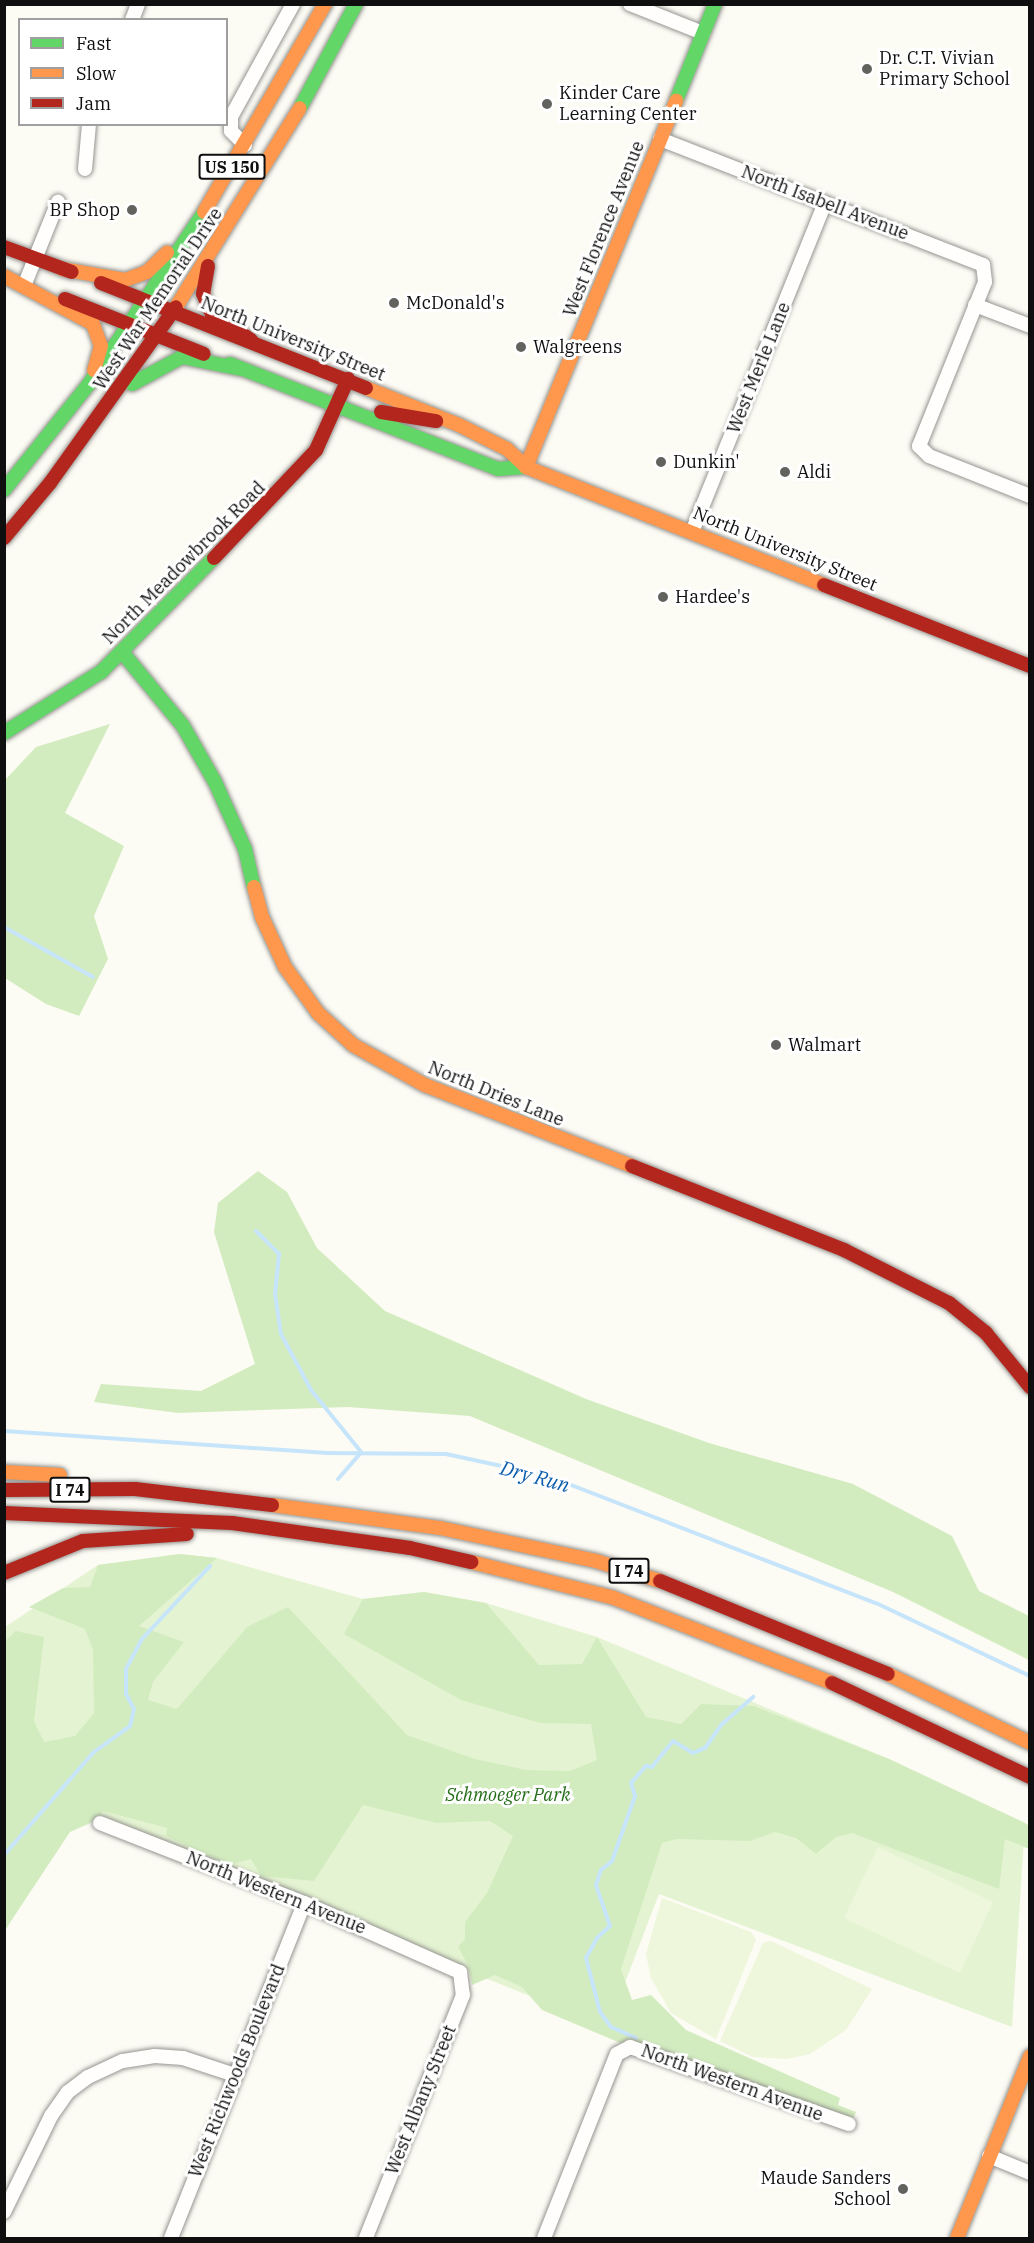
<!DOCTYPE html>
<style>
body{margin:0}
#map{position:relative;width:1034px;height:2243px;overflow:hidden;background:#fcfbf4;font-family:"IBM Plex Serif",serif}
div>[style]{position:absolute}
.green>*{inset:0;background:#e4f4d2}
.forest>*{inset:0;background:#d3ecbf}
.pitch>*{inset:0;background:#eef7dc}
.stream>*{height:4px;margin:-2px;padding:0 2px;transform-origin:2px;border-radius:2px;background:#c7e5fa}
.roads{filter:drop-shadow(0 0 2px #969592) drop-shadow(0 0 2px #969592)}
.street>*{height:14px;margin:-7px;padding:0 7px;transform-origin:7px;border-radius:7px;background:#fffefd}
.fast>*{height:14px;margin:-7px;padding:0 7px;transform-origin:7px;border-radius:7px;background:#63d668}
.slow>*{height:14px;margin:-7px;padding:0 7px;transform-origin:7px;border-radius:7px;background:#ff974d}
.jam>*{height:14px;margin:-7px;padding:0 7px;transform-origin:7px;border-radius:7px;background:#b3261e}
.dots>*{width:16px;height:16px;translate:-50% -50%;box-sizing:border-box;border:3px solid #fff;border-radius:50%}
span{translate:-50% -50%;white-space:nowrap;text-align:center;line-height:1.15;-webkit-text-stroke:6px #fff;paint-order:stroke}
.shield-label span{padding:2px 4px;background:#fff;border:2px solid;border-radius:4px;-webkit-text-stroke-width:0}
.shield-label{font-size:16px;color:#0f0f0f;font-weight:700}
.poi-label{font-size:18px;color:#0f0f0f}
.left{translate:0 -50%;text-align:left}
.right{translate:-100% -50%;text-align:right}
.street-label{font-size:18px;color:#0f0f0f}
.park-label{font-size:18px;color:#256e18;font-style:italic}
.water-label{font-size:20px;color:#0b5eae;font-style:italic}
.frame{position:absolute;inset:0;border:6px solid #0f0f0f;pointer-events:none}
.legend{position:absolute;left:18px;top:18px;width:210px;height:108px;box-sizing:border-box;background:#fff;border:2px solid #9f9f9f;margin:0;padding:8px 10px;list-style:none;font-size:18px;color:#0f0f0f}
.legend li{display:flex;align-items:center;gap:12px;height:30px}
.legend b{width:30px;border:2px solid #9f9f9f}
</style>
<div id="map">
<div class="green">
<i style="clip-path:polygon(180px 1554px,217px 1558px,363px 1599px,424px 1592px,486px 1603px,597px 1637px,889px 1759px,1025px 1823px,1012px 2027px,659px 1894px,608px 2027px,76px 1815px,5px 1931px,5px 1627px,98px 1565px)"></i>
</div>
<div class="forest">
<i style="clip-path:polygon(110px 724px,65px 813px,124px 846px,94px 916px,108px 959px,79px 1016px,46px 1004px,5px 978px,5px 780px,36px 747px)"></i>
<i style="clip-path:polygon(258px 1171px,287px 1192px,317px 1248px,385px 1311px,586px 1399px,709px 1443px,853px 1484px,952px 1536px,979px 1591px,1029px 1616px,1029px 1660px,893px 1592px,470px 1416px,348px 1407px,178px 1413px,94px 1402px,101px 1384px,201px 1391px,255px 1364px,214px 1232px,218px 1203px)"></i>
<i style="clip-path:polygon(180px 1554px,217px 1558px,139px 1626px,184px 1642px,153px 1682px,148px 1700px,177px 1709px,247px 1627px,288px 1607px,407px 1735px,475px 1759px,526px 1770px,570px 1771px,597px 1760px,591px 1724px,540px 1723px,461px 1700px,344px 1634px,363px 1599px,424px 1592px,486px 1603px,539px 1665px,582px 1664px,597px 1637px,646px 1717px,681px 1724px,701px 1704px,754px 1706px,889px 1759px,1025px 1823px,1029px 1826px,1029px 1849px,1005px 1839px,999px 1889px,852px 1833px,836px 1837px,816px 1854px,796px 1838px,775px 1832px,750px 1841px,677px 1839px,662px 1843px,621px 1969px,632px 2000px,651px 1995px,686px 2030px,840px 2098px,838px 2105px,856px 2112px,853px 2119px,630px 2047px,542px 2010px,522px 1987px,495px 1975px,472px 1985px,468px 1965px,458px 1947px,465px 1939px,465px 1922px,487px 1893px,513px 1836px,490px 1821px,436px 1823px,363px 1805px,314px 1881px,261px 1876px,251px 1859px,229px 1865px,166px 1836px,167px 1828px,103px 1811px,97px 1820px,70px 1832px,5px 1930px,5px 1641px,16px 1631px,44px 1637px,34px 1721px,44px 1742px,75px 1736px,94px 1713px,93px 1650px,85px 1629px,29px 1607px,63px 1588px,90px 1587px,98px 1565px)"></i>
</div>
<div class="pitch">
<i style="clip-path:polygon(878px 1847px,993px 1902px,960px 1973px,844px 1918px)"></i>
<i style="clip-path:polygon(662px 1898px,751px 1932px,756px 1940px,716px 2039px,671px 2013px,651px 1978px,646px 1954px)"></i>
<i style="clip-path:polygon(771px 1941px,872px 1989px,846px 2030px,810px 2054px,787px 2059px,753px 2057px,720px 2041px,763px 1943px)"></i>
</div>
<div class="stream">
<i style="left:4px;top:927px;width:102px;rotate:29.3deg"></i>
<i style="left:256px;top:1231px;width:33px;rotate:45deg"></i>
<i style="left:279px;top:1254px;width:40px;rotate:95.7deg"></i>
<i style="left:275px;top:1294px;width:40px;rotate:81.5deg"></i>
<i style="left:281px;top:1334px;width:64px;rotate:61.8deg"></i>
<i style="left:311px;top:1390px;width:80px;rotate:51.1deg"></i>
<i style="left:4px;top:1431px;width:324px;rotate:3.9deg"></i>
<i style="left:327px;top:1453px;width:119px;rotate:0.5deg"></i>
<i style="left:446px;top:1454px;width:104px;rotate:12.2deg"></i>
<i style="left:548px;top:1476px;width:352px;rotate:21.2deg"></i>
<i style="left:876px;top:1603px;width:170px;rotate:25.4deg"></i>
<i style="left:338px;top:1479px;width:35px;rotate:-49deg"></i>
<i style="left:4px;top:1855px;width:137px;rotate:-48.9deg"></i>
<i style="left:94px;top:1752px;width:44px;rotate:-35.8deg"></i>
<i style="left:130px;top:1726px;width:17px;rotate:-77deg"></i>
<i style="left:134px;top:1709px;width:17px;rotate:-118deg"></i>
<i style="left:126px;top:1694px;width:25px;rotate:-90deg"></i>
<i style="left:126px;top:1669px;width:34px;rotate:-62deg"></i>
<i style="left:142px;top:1639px;width:100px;rotate:-47deg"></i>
<i style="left:636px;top:2038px;width:27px;rotate:-156deg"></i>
<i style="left:611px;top:2027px;width:19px;rotate:-126deg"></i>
<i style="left:600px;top:2012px;width:56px;rotate:-104.5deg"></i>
<i style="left:586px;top:1958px;width:23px;rotate:-61deg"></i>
<i style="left:597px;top:1938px;width:18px;rotate:-43deg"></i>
<i style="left:610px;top:1926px;width:43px;rotate:-108.9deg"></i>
<i style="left:596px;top:1885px;width:16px;rotate:-72deg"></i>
<i style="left:601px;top:1870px;width:14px;rotate:-39deg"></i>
<i style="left:612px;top:1861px;width:69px;rotate:-70.5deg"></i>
<i style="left:635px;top:1796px;width:14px;rotate:-107deg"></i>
<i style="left:631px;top:1783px;width:23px;rotate:-49deg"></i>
<i style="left:646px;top:1766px;width:6px;rotate:9deg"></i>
<i style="left:652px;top:1767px;width:33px;rotate:-51deg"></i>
<i style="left:673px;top:1741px;width:23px;rotate:31deg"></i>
<i style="left:693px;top:1753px;width:13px;rotate:-23deg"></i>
<i style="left:705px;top:1748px;width:28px;rotate:-55deg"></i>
<i style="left:721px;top:1725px;width:43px;rotate:-41.2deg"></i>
</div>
<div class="roads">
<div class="street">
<i style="left:630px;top:4px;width:79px;rotate:21.7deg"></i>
<i style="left:132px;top:20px;width:17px;rotate:-69deg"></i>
<i style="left:660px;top:139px;width:347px;rotate:21.3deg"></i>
<i style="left:983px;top:265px;width:17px;rotate:83deg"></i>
<i style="left:985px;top:282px;width:177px;rotate:111.9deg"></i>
<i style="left:919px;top:446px;width:14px;rotate:45deg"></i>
<i style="left:929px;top:456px;width:109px;rotate:21.6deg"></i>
<i style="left:245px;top:145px;width:20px;rotate:-135deg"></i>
<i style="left:231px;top:131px;width:14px;rotate:-90deg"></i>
<i style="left:231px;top:117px;width:129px;rotate:-61.2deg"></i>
<i style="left:85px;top:169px;width:45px;rotate:-84.9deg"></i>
<i style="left:24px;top:286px;width:91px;rotate:-68deg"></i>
<i style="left:975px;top:305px;width:59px;rotate:20.9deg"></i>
<i style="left:692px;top:532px;width:355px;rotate:-68deg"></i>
<i style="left:100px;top:1823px;width:219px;rotate:21.4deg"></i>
<i style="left:304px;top:1903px;width:171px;rotate:23.9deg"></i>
<i style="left:460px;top:1972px;width:23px;rotate:83deg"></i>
<i style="left:463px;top:1995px;width:262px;rotate:111.8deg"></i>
<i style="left:989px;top:2156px;width:44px;rotate:22.5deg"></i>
<i style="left:4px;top:2212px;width:107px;rotate:-63.9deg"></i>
<i style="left:51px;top:2116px;width:29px;rotate:-55deg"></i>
<i style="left:68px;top:2092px;width:25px;rotate:-37deg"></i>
<i style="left:88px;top:2077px;width:38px;rotate:-25deg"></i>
<i style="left:123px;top:2061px;width:32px;rotate:-9deg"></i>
<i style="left:155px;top:2056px;width:28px;rotate:4deg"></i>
<i style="left:183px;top:2058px;width:55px;rotate:18.1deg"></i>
<i style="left:171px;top:2238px;width:360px;rotate:-68.3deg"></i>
<i style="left:544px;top:2238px;width:198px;rotate:-68.4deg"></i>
<i style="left:617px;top:2054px;width:15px;rotate:-28deg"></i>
<i style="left:630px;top:2047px;width:232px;rotate:19.4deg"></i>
</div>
<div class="fast">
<i style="left:676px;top:101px;width:105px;rotate:-68.1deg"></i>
<i style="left:300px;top:108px;width:118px;rotate:-61.7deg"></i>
<i style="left:230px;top:364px;width:288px;rotate:21.4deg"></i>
<i style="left:498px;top:469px;width:28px;rotate:-4deg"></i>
<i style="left:132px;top:384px;width:57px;rotate:-28.4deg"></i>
<i style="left:182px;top:357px;width:60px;rotate:11.5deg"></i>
<i style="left:4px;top:490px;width:136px;rotate:-51.3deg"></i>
<i style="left:89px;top:384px;width:207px;rotate:-56.2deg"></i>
<i style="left:122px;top:652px;width:96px;rotate:50.5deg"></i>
<i style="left:183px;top:726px;width:64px;rotate:60.3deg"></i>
<i style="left:215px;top:782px;width:73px;rotate:65.9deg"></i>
<i style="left:245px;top:849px;width:39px;rotate:77deg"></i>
<i style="left:4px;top:733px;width:115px;rotate:-32.2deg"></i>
<i style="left:101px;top:672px;width:161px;rotate:-45.3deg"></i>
</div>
<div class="slow">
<i style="left:204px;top:212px;width:241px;rotate:-59.8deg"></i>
<i style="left:62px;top:269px;width:64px;rotate:9.9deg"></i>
<i style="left:125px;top:280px;width:23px;rotate:-20deg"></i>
<i style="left:147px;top:272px;width:28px;rotate:-44deg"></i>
<i style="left:4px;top:276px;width:101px;rotate:28.3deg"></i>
<i style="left:93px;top:324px;width:23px;rotate:70deg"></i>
<i style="left:101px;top:346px;width:25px;rotate:106deg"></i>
<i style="left:176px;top:307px;width:234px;rotate:-58.1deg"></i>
<i style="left:366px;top:388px;width:100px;rotate:21.7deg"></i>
<i style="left:459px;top:425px;width:54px;rotate:26.6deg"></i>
<i style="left:507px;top:449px;width:26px;rotate:43deg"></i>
<i style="left:526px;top:467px;width:321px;rotate:21.6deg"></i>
<i style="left:526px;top:467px;width:396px;rotate:-67.7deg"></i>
<i style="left:254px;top:887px;width:31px;rotate:75deg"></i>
<i style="left:262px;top:917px;width:55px;rotate:65.3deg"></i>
<i style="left:285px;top:967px;width:57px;rotate:54.3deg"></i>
<i style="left:318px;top:1013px;width:47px;rotate:42.4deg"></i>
<i style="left:353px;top:1045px;width:82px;rotate:29.1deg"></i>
<i style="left:425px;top:1085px;width:222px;rotate:21.4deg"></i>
<i style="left:4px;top:1472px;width:56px;rotate:3.1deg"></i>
<i style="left:272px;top:1505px;width:170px;rotate:7.8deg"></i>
<i style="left:440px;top:1528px;width:159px;rotate:11.9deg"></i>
<i style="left:596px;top:1561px;width:67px;rotate:17.4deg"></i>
<i style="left:471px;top:1562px;width:147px;rotate:14.1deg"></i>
<i style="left:614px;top:1598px;width:234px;rotate:21.3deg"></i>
<i style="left:888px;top:1674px;width:158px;rotate:25.9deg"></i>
<i style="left:957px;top:2238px;width:196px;rotate:-68.1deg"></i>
</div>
<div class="jam">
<i style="left:4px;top:247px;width:72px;rotate:20.2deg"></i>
<i style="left:208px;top:266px;width:28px;rotate:100deg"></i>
<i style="left:203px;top:294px;width:22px;rotate:66deg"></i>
<i style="left:212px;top:314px;width:47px;rotate:33.7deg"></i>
<i style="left:101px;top:283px;width:285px;rotate:21.6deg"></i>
<i style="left:65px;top:299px;width:149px;rotate:21.6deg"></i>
<i style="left:381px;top:412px;width:56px;rotate:9.3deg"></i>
<i style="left:4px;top:538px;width:72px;rotate:-50.1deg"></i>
<i style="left:50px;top:483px;width:216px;rotate:-54.4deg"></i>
<i style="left:214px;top:558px;width:149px;rotate:-46.6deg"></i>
<i style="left:316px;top:450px;width:78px;rotate:-65.7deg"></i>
<i style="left:824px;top:585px;width:221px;rotate:21.5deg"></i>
<i style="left:632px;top:1166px;width:228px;rotate:21.6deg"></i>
<i style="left:844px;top:1250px;width:118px;rotate:26.8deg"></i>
<i style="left:949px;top:1303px;width:48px;rotate:39deg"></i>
<i style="left:986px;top:1333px;width:70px;rotate:50.8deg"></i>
<i style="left:4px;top:1490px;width:131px;rotate:-0.4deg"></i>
<i style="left:135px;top:1489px;width:138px;rotate:6.7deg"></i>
<i style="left:4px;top:1513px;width:228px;rotate:2.5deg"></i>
<i style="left:232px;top:1523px;width:180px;rotate:8deg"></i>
<i style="left:410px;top:1548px;width:63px;rotate:12.9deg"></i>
<i style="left:4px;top:1573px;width:85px;rotate:-22.1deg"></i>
<i style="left:83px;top:1541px;width:104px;rotate:-3.9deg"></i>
<i style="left:660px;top:1581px;width:246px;rotate:22.2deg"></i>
<i style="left:832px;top:1683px;width:219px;rotate:25.4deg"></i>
</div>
</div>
<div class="dots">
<i style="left:867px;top:69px;background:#62625f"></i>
<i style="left:547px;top:104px;background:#62625f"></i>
<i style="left:132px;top:210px;background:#62625f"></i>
<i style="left:394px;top:303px;background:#62625f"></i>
<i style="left:521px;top:347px;background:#62625f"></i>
<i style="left:661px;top:462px;background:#62625f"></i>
<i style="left:785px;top:472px;background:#62625f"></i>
<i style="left:663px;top:597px;background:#62625f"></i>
<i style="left:776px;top:1045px;background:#62625f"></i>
<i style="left:903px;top:2189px;background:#62625f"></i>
</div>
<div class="shield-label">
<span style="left:232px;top:167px">US 150</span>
<span style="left:70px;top:1490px">I 74</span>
<span style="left:629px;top:1571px">I 74</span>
</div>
<div class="poi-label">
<span class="left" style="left:879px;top:69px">Dr. C.T. Vivian<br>Primary School</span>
<span class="left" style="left:559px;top:104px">Kinder Care<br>Learning Center</span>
<span class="right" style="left:120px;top:210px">BP Shop</span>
<span class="left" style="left:406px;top:303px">McDonald's</span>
<span class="left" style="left:533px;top:347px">Walgreens</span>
<span class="left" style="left:673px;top:462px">Dunkin'</span>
<span class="left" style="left:797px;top:472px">Aldi</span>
<span class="left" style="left:675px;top:597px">Hardee's</span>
<span class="left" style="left:788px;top:1045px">Walmart</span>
<span class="right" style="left:891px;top:2189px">Maude Sanders<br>School</span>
</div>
<div class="street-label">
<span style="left:825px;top:203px;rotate:21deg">North Isabell Avenue</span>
<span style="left:604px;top:229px;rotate:-68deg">West Florence Avenue</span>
<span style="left:158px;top:299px;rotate:-56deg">West War Memorial Drive</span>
<span style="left:293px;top:339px;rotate:22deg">North University Street</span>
<span style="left:759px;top:368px;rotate:-68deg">West Merle Lane</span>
<span style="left:785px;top:549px;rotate:22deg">North University Street</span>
<span style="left:184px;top:563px;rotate:-45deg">North Meadowbrook Road</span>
<span style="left:496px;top:1094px;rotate:22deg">North Dries Lane</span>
<span style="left:276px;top:1893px;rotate:22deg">North Western Avenue</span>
<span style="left:237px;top:2071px;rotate:-68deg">West Richwoods Boulevard</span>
<span style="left:732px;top:2083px;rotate:20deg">North Western Avenue</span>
<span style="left:421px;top:2100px;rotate:-68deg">West Albany Street</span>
</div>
<div class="park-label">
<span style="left:508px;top:1795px">Schmoeger Park</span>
</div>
<div class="water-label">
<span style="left:535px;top:1476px;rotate:15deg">Dry Run</span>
</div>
<div class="frame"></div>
<ul class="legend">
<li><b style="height:8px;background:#63d668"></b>Fast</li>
<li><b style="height:8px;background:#ff974d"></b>Slow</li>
<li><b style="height:8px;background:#b3261e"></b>Jam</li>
</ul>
</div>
